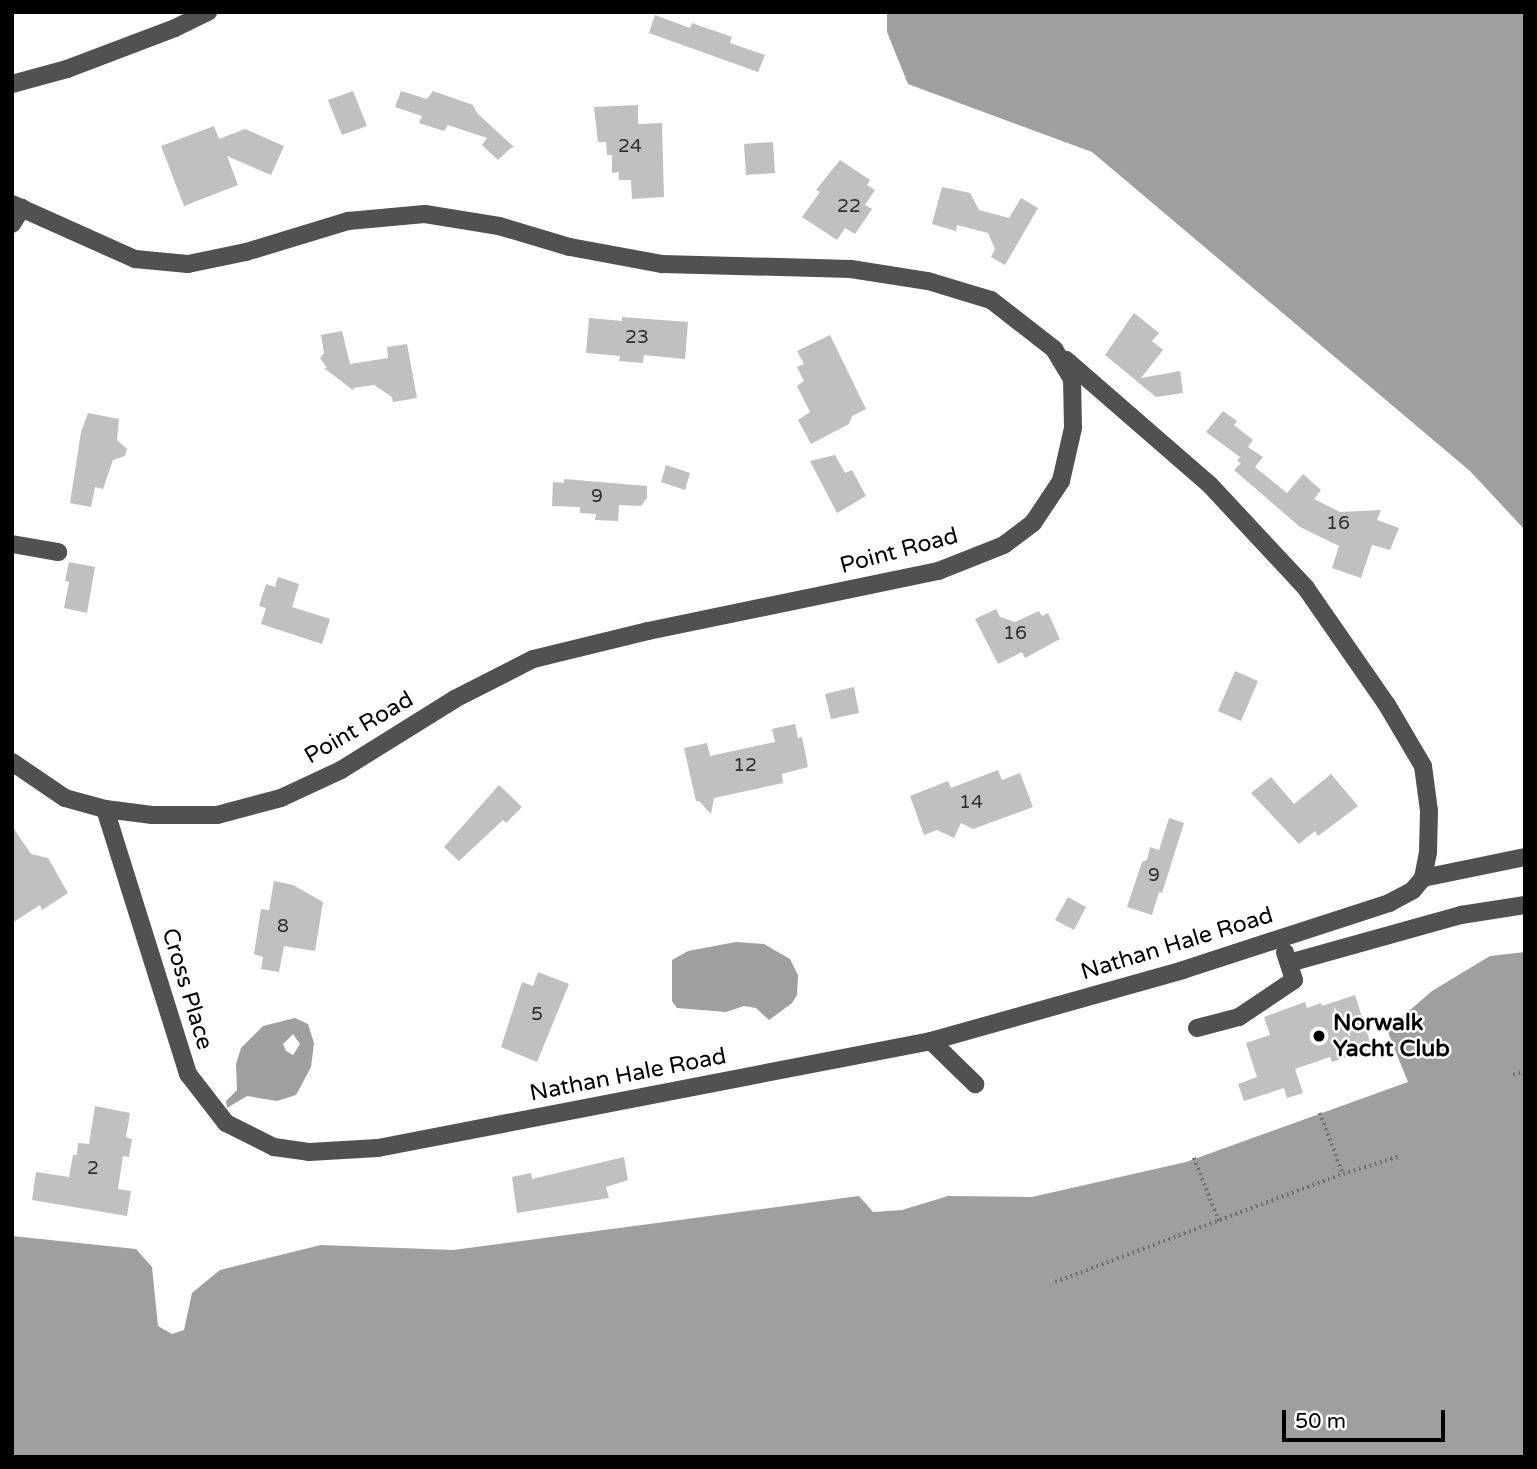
<!DOCTYPE html>
<style>
body{margin:0}
#map{position:relative;width:1537px;height:1469px;overflow:hidden;background:#fff;font-family:"Varela Round",sans-serif}
div>[style]{position:absolute}
.water>*{inset:0;background:#9f9f9f}
.building>*{inset:0;background:#c0c0c0}
.path>*{height:3.5px;margin-top:-1.75px;transform-origin:0;background:repeating-linear-gradient(90deg,#737373 0 2px,transparent 0 5.5px)}
.minor>*{height:18px;margin:-9px;padding:0 9px;transform-origin:9px;border-radius:9px;background:#515151}
.dots>*{width:19px;height:19px;translate:-50% -50%;box-sizing:border-box;border:4px solid #fff;border-radius:50%}
span{translate:-50% -50%;white-space:nowrap;text-align:center;line-height:1.15;-webkit-text-stroke:5px #fff;paint-order:stroke}
.number-label{font-size:19px;color:#303030}
.number-label span{-webkit-text-stroke-width:0}
.street-label{font-size:23px;color:#000}
.poi-label{font-size:23px;color:#000;font-weight:700}
.left{translate:0 -50%;text-align:left}
.frame{position:absolute;inset:0;border:14px solid #000;pointer-events:none}
.scale{position:absolute;left:1282px;top:1410px;width:163px;height:32px;box-sizing:border-box;border:4px solid #000;border-top:0;padding-left:9px;font-size:21px;line-height:24px;white-space:nowrap;color:#000;-webkit-text-stroke:5px #fff;paint-order:stroke}
</style>
<div id="map">
<div class="water">
<i style="clip-path:polygon(887px 12px,1525px 12px,1525px 530px,1470px 471px,1092px 152px,908px 84px,887px 32px)"></i>
<i style="clip-path:polygon(736px 942px,764px 944px,790px 959px,798px 975px,797px 995px,792px 1003px,769px 1020px,756px 1008px,744px 1006px,726px 1012px,677px 1008px,672px 1001px,672px 960px,688px 951px)"></i>
<i style="clip-path:polygon(1525px 952px,1525px 1457px,12px 1457px,12px 1236px,136px 1249px,152px 1267px,158px 1326px,172px 1334px,184px 1330px,192px 1293px,220px 1270px,321px 1245px,453px 1250px,859px 1196px,873px 1212px,902px 1210px,948px 1196px,1032px 1197px,1186px 1162px,1408px 1082px,1387px 1030px,1432px 991px,1490px 956px)"></i>
<i style="clip-path:polygon(evenodd,295px 1018px,308px 1024px,314px 1043px,311px 1067px,296px 1095px,277px 1101px,247px 1096px,227px 1108px,226px 1101px,237px 1090px,236px 1064px,241px 1048px,263px 1026px,295px 1018px,293px 1034px,300px 1044px,293px 1055px,286px 1051px,283px 1044px,293px 1034px)"></i>
</div>
<div class="building">
<i style="clip-path:polygon(655px 15px,690px 28px,692px 23px,732px 37px,730px 43px,765px 55px,758px 72px,649px 33px)"></i>
<i style="clip-path:polygon(353px 91px,367px 126px,342px 135px,328px 100px)"></i>
<i style="clip-path:polygon(401px 91px,427px 99px,433px 91px,473px 105px,477px 113px,515px 148px,512px 147px,498px 160px,482px 145px,487px 138px,448px 125px,444px 131px,419px 123px,422px 116px,395px 107px)"></i>
<i style="clip-path:polygon(638px 105px,638px 124px,662px 123px,664px 197px,632px 199px,631px 180px,619px 180px,619px 172px,612px 173px,612px 155px,607px 155px,606px 142px,598px 142px,594px 107px)"></i>
<i style="clip-path:polygon(214px 126px,219px 139px,245px 129px,284px 146px,271px 175px,227px 156px,238px 185px,184px 206px,161px 146px)"></i>
<i style="clip-path:polygon(773px 142px,775px 173px,746px 175px,744px 144px)"></i>
<i style="clip-path:polygon(840px 160px,870px 180px,867px 185px,875px 190px,865px 205px,872px 209px,855px 234px,845px 228px,837px 240px,802px 217px,820px 192px,816px 190px)"></i>
<i style="clip-path:polygon(942px 187px,970px 193px,979px 210px,1009px 218px,1021px 198px,1038px 208px,1005px 265px,991px 257px,995px 249px,988px 233px,957px 225px,956px 231px,932px 224px)"></i>
<i style="clip-path:polygon(1134px 313px,1159px 333px,1152px 341px,1163px 350px,1141px 378px,1180px 371px,1183px 393px,1156px 397px,1105px 355px)"></i>
<i style="clip-path:polygon(622px 317px,688px 322px,685px 359px,644px 355px,643px 363px,619px 361px,620px 356px,586px 353px,589px 318px,622px 321px)"></i>
<i style="clip-path:polygon(342px 331px,350px 364px,388px 358px,387px 347px,407px 344px,417px 398px,393px 402px,392px 397px,374px 385px,353px 388px,354px 391px,324px 368px,327px 368px,320px 358px,324px 353px,321px 335px)"></i>
<i style="clip-path:polygon(830px 335px,866px 409px,852px 416px,849px 424px,811px 444px,798px 420px,810px 412px,797px 386px,804px 381px,797px 367px,804px 364px,797px 351px)"></i>
<i style="clip-path:polygon(1223px 411px,1237px 421px,1234px 425px,1253px 440px,1248px 447px,1263px 457px,1255px 467px,1287px 493px,1303px 474px,1321px 490px,1314px 499px,1340px 512px,1381px 510px,1377px 520px,1399px 528px,1390px 550px,1372px 545px,1361px 578px,1332px 568px,1339px 546px,1300px 527px,1234px 470px,1241px 463px,1237px 461px,1240px 457px,1206px 432px)"></i>
<i style="clip-path:polygon(88px 413px,119px 419px,117px 440px,127px 449px,125px 456px,113px 460px,103px 489px,95px 487px,91px 507px,70px 503px,81px 432px)"></i>
<i style="clip-path:polygon(835px 455px,845px 473px,852px 470px,866px 496px,837px 513px,810px 461px)"></i>
<i style="clip-path:polygon(666px 465px,690px 473px,685px 490px,661px 482px)"></i>
<i style="clip-path:polygon(564px 479px,647px 486px,647px 498px,641px 506px,619px 505px,618px 521px,595px 520px,596px 514px,580px 513px,580px 507px,552px 506px,553px 482px,564px 483px)"></i>
<i style="clip-path:polygon(69px 562px,95px 567px,87px 613px,64px 608px,69px 582px,65px 581px)"></i>
<i style="clip-path:polygon(278px 577px,299px 584px,292px 607px,330px 619px,322px 644px,261px 624px,266px 608px,259px 606px,266px 584px,275px 587px)"></i>
<i style="clip-path:polygon(996px 609px,1000px 617px,1015px 622px,1039px 611px,1042px 616px,1048px 613px,1060px 639px,1025px 658px,1022px 652px,998px 664px,975px 619px)"></i>
<i style="clip-path:polygon(1235px 671px,1258px 681px,1241px 721px,1218px 711px)"></i>
<i style="clip-path:polygon(854px 687px,859px 713px,831px 719px,825px 694px)"></i>
<i style="clip-path:polygon(795px 724px,798px 738px,802px 737px,808px 767px,782px 774px,783px 783px,714px 798px,711px 814px,699px 801px,696px 801px,684px 748px,707px 743px,710px 756px,775px 742px,772px 729px)"></i>
<i style="clip-path:polygon(998px 770px,1002px 780px,1020px 773px,1033px 807px,973px 829px,961px 823px,954px 838px,937px 830px,924px 835px,910px 796px,948px 781px,951px 788px)"></i>
<i style="clip-path:polygon(1331px 774px,1358px 806px,1318px 836px,1315px 831px,1299px 844px,1251px 793px,1271px 777px,1294px 804px)"></i>
<i style="clip-path:polygon(499px 785px,522px 807px,506px 823px,503px 820px,459px 861px,444px 847px)"></i>
<i style="clip-path:polygon(1169px 818px,1184px 823px,1162px 893px,1159px 892px,1152px 915px,1127px 907px,1142px 862px,1147px 860px,1150px 847px,1159px 850px)"></i>
<i style="clip-path:polygon(12px 826px,31px 854px,48px 858px,68px 893px,42px 910px,40px 905px,12px 923px)"></i>
<i style="clip-path:polygon(274px 881px,293px 885px,323px 902px,315px 951px,284px 946px,279px 972px,261px 969px,263px 957px,254px 954px,261px 909px,269px 910px)"></i>
<i style="clip-path:polygon(1068px 897px,1086px 907px,1074px 930px,1055px 920px)"></i>
<i style="clip-path:polygon(538px 972px,569px 984px,537px 1062px,501px 1047px,522px 982px,533px 986px)"></i>
<i style="clip-path:polygon(1355px 995px,1372px 1048px,1332px 1062px,1330px 1057px,1295px 1069px,1303px 1093px,1287px 1098px,1284px 1088px,1244px 1101px,1238px 1084px,1257px 1077px,1246px 1043px,1270px 1035px,1264px 1017px,1305px 1002px,1307px 1008px,1321px 1003px,1322px 1006px)"></i>
<i style="clip-path:polygon(95px 1106px,130px 1113px,126px 1137px,132px 1139px,129px 1157px,123px 1156px,118px 1189px,131px 1191px,127px 1216px,32px 1200px,36px 1172px,69px 1177px,73px 1155px,77px 1155px,78px 1143px,89px 1144px)"></i>
<i style="clip-path:polygon(624px 1157px,628px 1180px,606px 1187px,609px 1198px,517px 1213px,512px 1177px,531px 1173px,532px 1179px)"></i>
</div>
<div class="path">
<i style="left:1513px;top:1075px;width:13px;rotate:-18deg"></i>
<i style="left:1320px;top:1113px;width:65px;rotate:69.3deg"></i>
<i style="left:1343px;top:1174px;width:57px;rotate:-17.5deg"></i>
<i style="left:1194px;top:1158px;width:68px;rotate:68.4deg"></i>
<i style="left:1055px;top:1282px;width:308px;rotate:-20.6deg"></i>
</div>
<div class="minor">
<i style="left:12px;top:84px;width:57px;rotate:-15.3deg"></i>
<i style="left:67px;top:69px;width:116px;rotate:-20.8deg"></i>
<i style="left:175px;top:28px;width:37px;rotate:-26deg"></i>
<i style="left:12px;top:204px;width:135px;rotate:24.1deg"></i>
<i style="left:135px;top:259px;width:53px;rotate:5.4deg"></i>
<i style="left:188px;top:264px;width:59px;rotate:-11.7deg"></i>
<i style="left:246px;top:252px;width:107px;rotate:-16.9deg"></i>
<i style="left:348px;top:221px;width:77px;rotate:-5.2deg"></i>
<i style="left:425px;top:214px;width:75px;rotate:9.2deg"></i>
<i style="left:499px;top:226px;width:74px;rotate:16.5deg"></i>
<i style="left:570px;top:247px;width:94px;rotate:10.5deg"></i>
<i style="left:662px;top:264px;width:189px;rotate:1.5deg"></i>
<i style="left:851px;top:269px;width:78px;rotate:8.9deg"></i>
<i style="left:928px;top:281px;width:66px;rotate:16.8deg"></i>
<i style="left:991px;top:300px;width:80px;rotate:37.9deg"></i>
<i style="left:1054px;top:349px;width:35px;rotate:59deg"></i>
<i style="left:1072px;top:379px;width:49px;rotate:88.8deg"></i>
<i style="left:1073px;top:428px;width:54px;rotate:102.8deg"></i>
<i style="left:1061px;top:481px;width:50px;rotate:123.7deg"></i>
<i style="left:1033px;top:523px;width:36px;rotate:143deg"></i>
<i style="left:1004px;top:545px;width:71px;rotate:158.5deg"></i>
<i style="left:938px;top:571px;width:296px;rotate:168.3deg"></i>
<i style="left:648px;top:631px;width:118px;rotate:166.3deg"></i>
<i style="left:533px;top:659px;width:88px;rotate:152.9deg"></i>
<i style="left:455px;top:699px;width:134px;rotate:148.1deg"></i>
<i style="left:341px;top:770px;width:66px;rotate:155deg"></i>
<i style="left:281px;top:798px;width:66px;rotate:165.1deg"></i>
<i style="left:217px;top:815px;width:65px;rotate:180deg"></i>
<i style="left:152px;top:815px;width:47px;rotate:-172.7deg"></i>
<i style="left:105px;top:809px;width:41px;rotate:-164.6deg"></i>
<i style="left:65px;top:798px;width:64px;rotate:-145.8deg"></i>
<i style="left:12px;top:224px;width:19px;rotate:-58deg"></i>
<i style="left:12px;top:544px;width:47px;rotate:9.9deg"></i>
<i style="left:105px;top:809px;width:278px;rotate:72.6deg"></i>
<i style="left:188px;top:1074px;width:62px;rotate:52.2deg"></i>
<i style="left:226px;top:1123px;width:54px;rotate:26.6deg"></i>
<i style="left:274px;top:1147px;width:35px;rotate:8deg"></i>
<i style="left:309px;top:1152px;width:69px;rotate:-3.3deg"></i>
<i style="left:378px;top:1148px;width:563px;rotate:-10.95deg"></i>
<i style="left:931px;top:1041px;width:262px;rotate:-15.7deg"></i>
<i style="left:1183px;top:970px;width:217px;rotate:-18deg"></i>
<i style="left:1389px;top:903px;width:27px;rotate:-28deg"></i>
<i style="left:1413px;top:890px;width:16px;rotate:-50deg"></i>
<i style="left:1423px;top:878px;width:26px;rotate:-79deg"></i>
<i style="left:1428px;top:852px;width:41px;rotate:-88.6deg"></i>
<i style="left:1429px;top:811px;width:45px;rotate:-97.6deg"></i>
<i style="left:1423px;top:766px;width:71px;rotate:-120.5deg"></i>
<i style="left:1387px;top:705px;width:142px;rotate:-124.7deg"></i>
<i style="left:1306px;top:588px;width:141px;rotate:-133deg"></i>
<i style="left:1210px;top:485px;width:191px;rotate:-139deg"></i>
<i style="left:1423px;top:878px;width:104px;rotate:-11.6deg"></i>
<i style="left:1289px;top:963px;width:179px;rotate:-15.6deg"></i>
<i style="left:1461px;top:915px;width:65px;rotate:-8.9deg"></i>
<i style="left:1197px;top:1028px;width:43px;rotate:-14.7deg"></i>
<i style="left:1239px;top:1017px;width:66px;rotate:-33.9deg"></i>
<i style="left:1294px;top:980px;width:29px;rotate:-108deg"></i>
<i style="left:931px;top:1041px;width:62px;rotate:44.3deg"></i>
</div>
<div class="dots">
<i style="left:1319px;top:1036px;background:#000"></i>
</div>
<div class="number-label">
<span style="left:630px;top:147px">24</span>
<span style="left:849px;top:207px">22</span>
<span style="left:637px;top:338px">23</span>
<span style="left:597px;top:497px">9</span>
<span style="left:1338px;top:524px">16</span>
<span style="left:1015px;top:634px">16</span>
<span style="left:745px;top:766px">12</span>
<span style="left:971px;top:803px">14</span>
<span style="left:1154px;top:876px">9</span>
<span style="left:283px;top:927px">8</span>
<span style="left:537px;top:1015px">5</span>
<span style="left:93px;top:1169px">2</span>
</div>
<div class="street-label">
<span style="left:899px;top:551px;rotate:-15deg">Point Road</span>
<span style="left:359px;top:728px;rotate:-30deg">Point Road</span>
<span style="left:1177px;top:944px;rotate:-17deg">Nathan Hale Road</span>
<span style="left:187px;top:989px;rotate:73deg">Cross Place</span>
<span style="left:628px;top:1075px;rotate:-11deg">Nathan Hale Road</span>
</div>
<div class="poi-label">
<span class="left" style="left:1333px;top:1036px">Norwalk<br>Yacht Club</span>
</div>
<div class="frame"></div>
<div class="scale">50 m</div>
</div>
